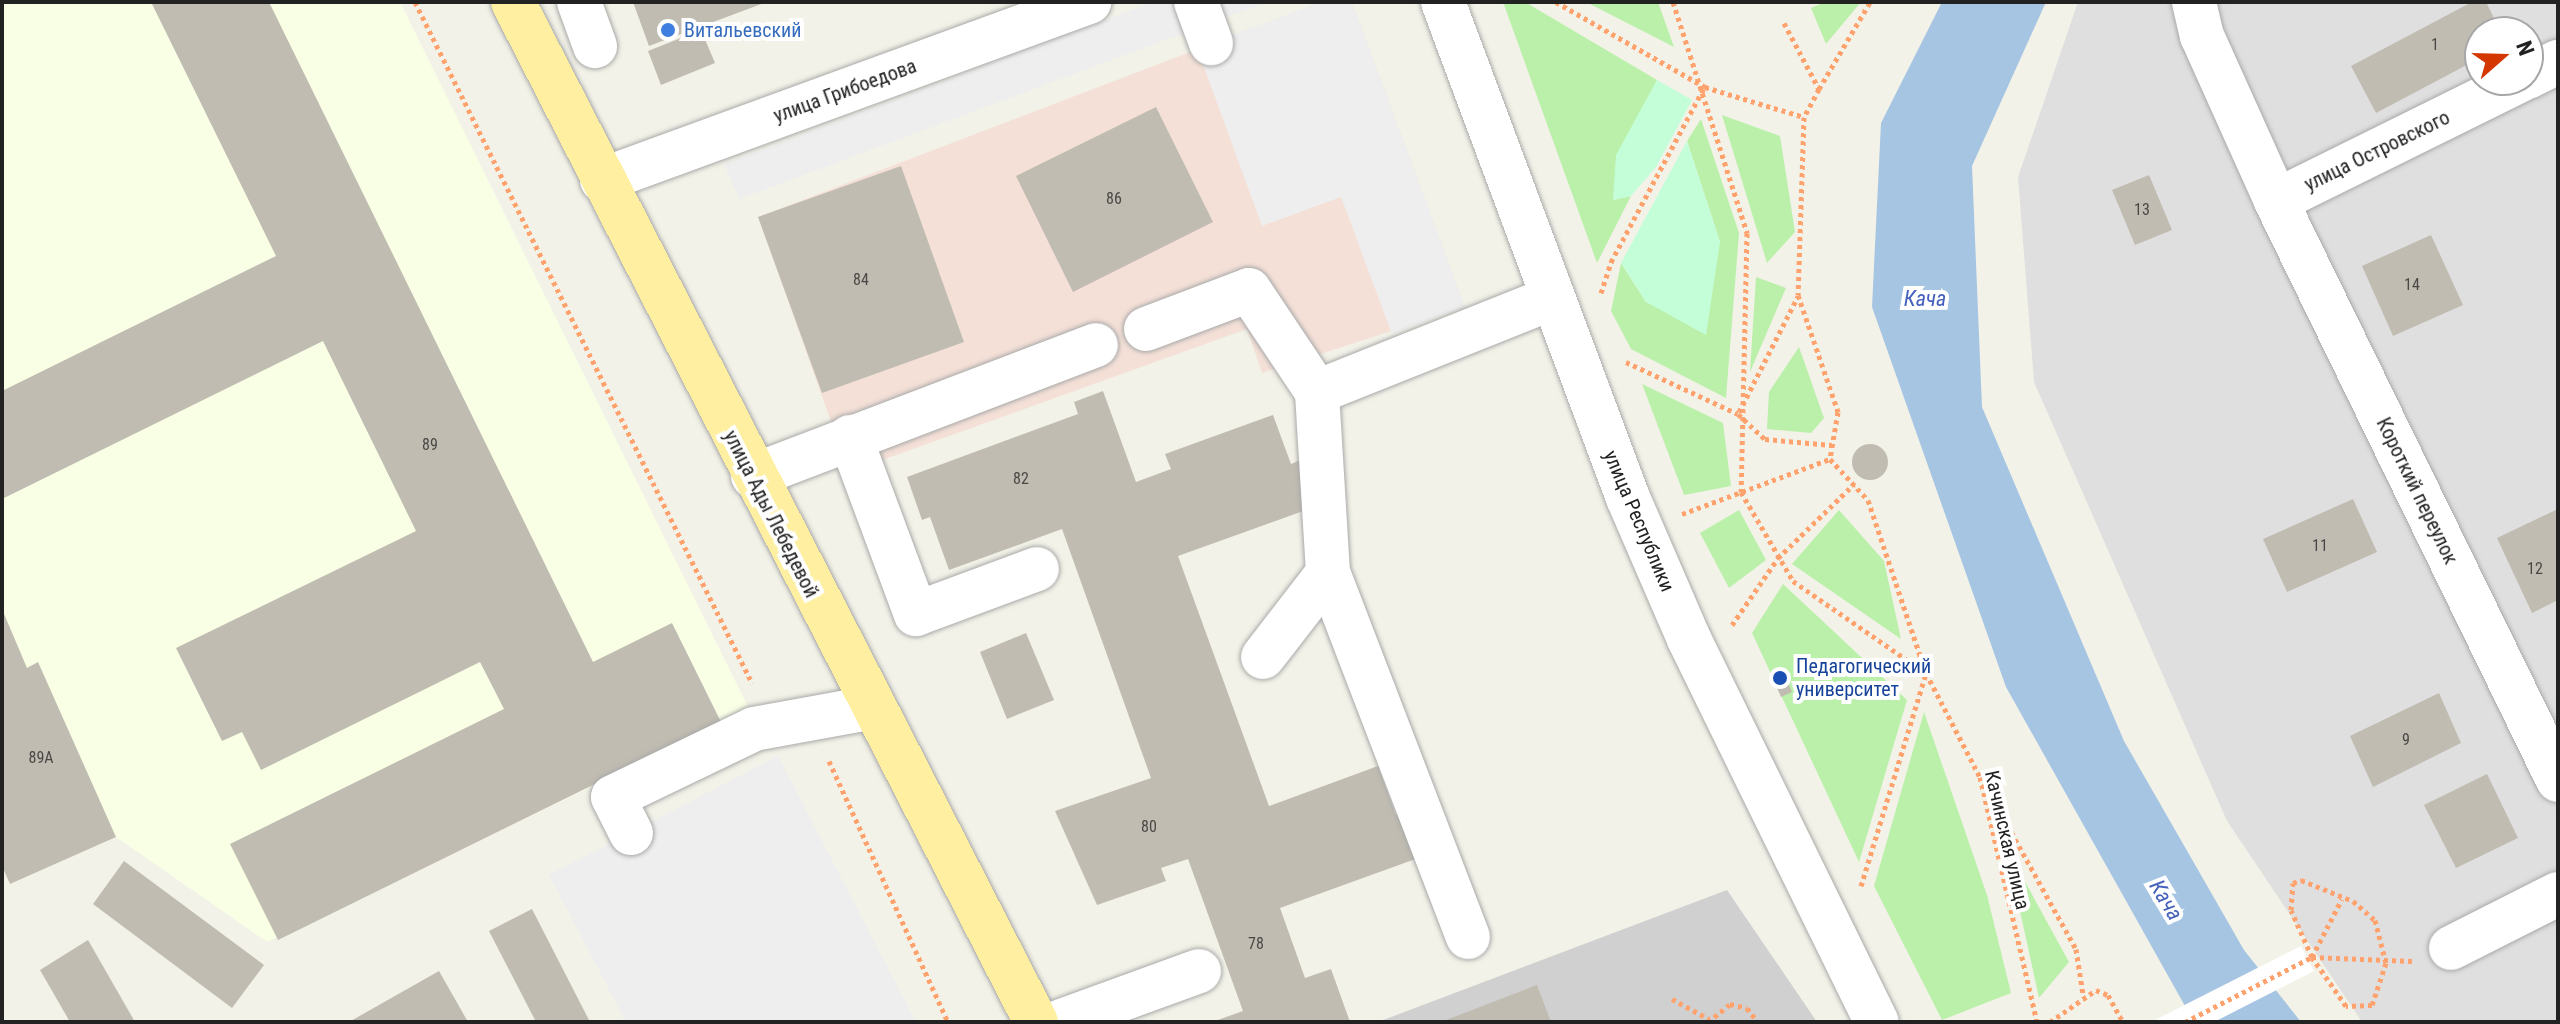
<!DOCTYPE html>
<meta charset="utf-8">
<style>
body{margin:0}
#map{position:relative;width:2560px;height:1024px;overflow:hidden;background:#f3f2e8;font-family:"Roboto Condensed",sans-serif}
div>[style]{position:absolute}
.residential>*{inset:0;background:#e0dfdf}
.commercial>*{inset:0;background:#f4e0d7}
.education>*{inset:0;background:#f8ffe5}
.religious>*{inset:0;background:#d0d0d0}
.grass>*{inset:0;background:#bbf0ab}
.park>*{inset:0;background:#c4fed8}
.parking>*{inset:0;background:#eee}
.water>*{inset:0;background:#a6c5e3}
.pier>*{inset:0;background:#fff}
.building>*{inset:0;background:#c0bcb1}
.round{border-radius:50%}
.path>*{height:5px;margin-top:-2.5px;transform-origin:0;background:repeating-linear-gradient(90deg,#ffa26d 0 4px,transparent 0 8px)}
.roads{filter:drop-shadow(0 0 2px #a9a9a9) drop-shadow(0 0 2px #a9a9a9)}
.minor>*{height:44px;margin:-22px;padding:0 22px;transform-origin:22px;border-radius:22px;background:#fff}
.major>*{height:44px;margin:-22px;padding:0 22px;transform-origin:22px;border-radius:22px;background:#ffefa1}
.dots>*{width:22px;height:22px;translate:-50% -50%;box-sizing:border-box;border:4px solid #fff;border-radius:50%}
span{translate:-50% -50%;white-space:nowrap;text-align:center;line-height:1.15;-webkit-text-stroke:8px #fff;paint-order:stroke}
.number-label{font-size:16px;color:#4a4846}
.number-label span{-webkit-text-stroke-width:0}
.shop-label{font-size:20px;color:#366cbe}
.left{translate:0 -50%;text-align:left}
.street-label{font-size:20px;color:#222}
.transit-label{font-size:20px;color:#164399}
.water-label{font-size:22px;color:#4561bb;font-style:italic}
.frame{position:absolute;inset:0;border:4px solid #222;pointer-events:none}
.north{position:absolute;left:2464px;top:16px;width:80px;height:80px;box-sizing:border-box;background:#fff;border:2px solid #a7a7a7;border-radius:50%;rotate:70deg;font-size:22px;font-weight:700;line-height:32px;text-align:center;color:#222}
.north::after{content:'';display:block;margin:auto;width:28px;height:36px;background:#d43700;clip-path:polygon(50% 0,100% 100%,50% 72%,0 100%)}
</style>
<div id="map">
<div class="residential">
<i style="clip-path:polygon(evenodd,2078px 2px,2558px 2px,2558px 1022px,2362px 1022px,2227px 821px,2034px 382px,2018px 177px,2078px 2px,2480px 32px,2528px 32px,2528px 80px,2480px 80px,2480px 32px)"></i>
</div>
<div class="commercial">
<i style="clip-path:polygon(1321px 2px,1352px 2px,1465px 307px,1262px 373px,1247px 329px,849px 472px,758px 217px)"></i>
</div>
<div class="education">
<i style="clip-path:polygon(2px 2px,400px 2px,750px 711px,267px 942px,116px 837px,10px 884px,2px 866px)"></i>
</div>
<div class="religious">
<i style="clip-path:polygon(1727px 890px,1817px 1022px,1378px 1022px)"></i>
</div>
<div class="grass">
<i style="clip-path:polygon(1503px 2px,1525px 2px,1657px 80px,1613px 200px,1631px 196px,1597px 263px)"></i>
<i style="clip-path:polygon(1586px 2px,1658px 2px,1674px 47px)"></i>
<i style="clip-path:polygon(1825px 2px,1861px 2px,1826px 44px,1811px 8px)"></i>
<i style="clip-path:polygon(1722px 115px,1780px 136px,1795px 232px,1767px 263px)"></i>
<i style="clip-path:polygon(1701px 119px,1739px 233px,1726px 398px,1631px 349px,1611px 311px,1621px 263px,1646px 302px,1720px 242px,1687px 141px)"></i>
<i style="clip-path:polygon(1756px 277px,1786px 288px,1750px 372px)"></i>
<i style="clip-path:polygon(1799px 347px,1824px 418px,1811px 433px,1767px 429px,1769px 392px)"></i>
<i style="clip-path:polygon(1642px 384px,1723px 423px,1731px 486px,1684px 495px)"></i>
<i style="clip-path:polygon(1739px 510px,1766px 560px,1729px 588px,1700px 533px)"></i>
<i style="clip-path:polygon(1839px 510px,1884px 561px,1901px 639px,1792px 564px)"></i>
<i style="clip-path:polygon(1783px 584px,1907px 700px,1859px 862px,1752px 633px)"></i>
<i style="clip-path:polygon(1924px 712px,1987px 895px,2011px 993px,1942px 1020px,1874px 886px)"></i>
<i style="clip-path:polygon(2006px 847px,2069px 962px,2039px 998px)"></i>
</div>
<div class="park">
<i style="clip-path:polygon(1657px 80px,1692px 100px,1656px 167px,1631px 196px,1613px 200px,1616px 155px)"></i>
<i style="clip-path:polygon(1687px 141px,1720px 242px,1706px 335px,1646px 302px,1621px 263px)"></i>
</div>
<div class="parking">
<i style="clip-path:polygon(1153px 2px,1267px 2px,739px 199px,724px 164px)"></i>
<i style="clip-path:polygon(1321px 2px,1352px 2px,1465px 307px,1392px 334px,1341px 197px,1262px 226px,1197px 48px)"></i>
<i style="clip-path:polygon(778px 756px,916px 1022px,626px 1022px,549px 875px)"></i>
</div>
<div class="water">
<i style="clip-path:polygon(1942px 2px,2046px 2px,1972px 166px,1982px 407px,2124px 741px,2244px 950px,2301px 1022px,2194px 1022px,2006px 687px,1872px 307px,1881px 123px)"></i>
</div>
<div class="pier">
<i style="clip-path:polygon(2301px 946px,2314px 971px,2214px 1022px,2151px 1022px)"></i>
</div>
<div class="building">
<i style="clip-path:polygon(151px 2px,269px 2px,593px 662px,672px 623px,721px 722px,278px 940px,230px 844px,504px 709px,480px 662px,261px 770px,242px 732px,222px 741px,176px 648px,416px 531px,323px 341px,2px 499px,2px 391px,276px 256px)"></i>
<i style="clip-path:polygon(633px 2px,767px 2px,649px 46px)"></i>
<i style="clip-path:polygon(2472px 2px,2486px 2px,2501px 32px,2480px 32px,2480px 58px,2376px 113px,2351px 66px)"></i>
<i style="clip-path:polygon(701px 30px,715px 63px,661px 85px,648px 51px)"></i>
<i style="clip-path:polygon(1156px 107px,1213px 222px,1073px 292px,1016px 176px)"></i>
<i style="clip-path:polygon(901px 166px,964px 342px,822px 393px,758px 217px)"></i>
<i style="clip-path:polygon(2149px 175px,2172px 230px,2135px 245px,2112px 190px)"></i>
<i style="clip-path:polygon(2431px 235px,2463px 305px,2393px 336px,2362px 266px)"></i>
<i style="clip-path:polygon(1103px 391px,1136px 482px,1171px 469px,1165px 454px,1273px 415px,1291px 464px,1300px 460px,1317px 506px,1178px 556px,1269px 806px,1378px 766px,1396px 815px,1405px 812px,1421px 857px,1280px 908px,1305px 978px,1331px 969px,1350px 1022px,1212px 1022px,1243px 1011px,1188px 859px,1161px 868px,1166px 881px,1097px 905px,1055px 811px,1151px 778px,1062px 529px,949px 570px,930px 517px,922px 520px,907px 477px,1078px 414px,1074px 402px)"></i>
<i class="round" style="left:1852px;top:444px;width:36px;height:36px"></i>
<i style="clip-path:polygon(2353px 499px,2377px 552px,2287px 592px,2263px 539px)"></i>
<i style="clip-path:polygon(2558px 509px,2558px 600px,2532px 613px,2497px 538px)"></i>
<i style="clip-path:polygon(2px 609px,27px 668px,38px 662px,116px 837px,10px 884px,2px 866px)"></i>
<i style="clip-path:polygon(1026px 633px,1054px 700px,1007px 719px,980px 652px)"></i>
<i style="clip-path:polygon(1782px 669px,1792px 692px,1781px 697px,1771px 674px)"></i>
<i style="clip-path:polygon(2439px 693px,2461px 743px,2373px 787px,2350px 736px)"></i>
<i style="clip-path:polygon(2487px 774px,2518px 838px,2456px 868px,2424px 805px)"></i>
<i style="clip-path:polygon(124px 861px,264px 965px,232px 1008px,93px 904px)"></i>
<i style="clip-path:polygon(532px 909px,590px 1022px,536px 1022px,489px 931px)"></i>
<i style="clip-path:polygon(88px 940px,135px 1022px,70px 1022px,40px 970px)"></i>
<i style="clip-path:polygon(439px 971px,468px 1022px,349px 1022px)"></i>
<i style="clip-path:polygon(1537px 985px,1551px 1022px,1441px 1022px)"></i>
</div>
<div class="path">
<i style="left:415px;top:2px;width:760px;rotate:63.67deg"></i>
<i style="left:1556px;top:2px;width:172px;rotate:29.7deg"></i>
<i style="left:1705px;top:87px;width:103px;rotate:16.9deg"></i>
<i style="left:1673px;top:2px;width:243px;rotate:72.2deg"></i>
<i style="left:1747px;top:233px;width:259px;rotate:91.3deg"></i>
<i style="left:1741px;top:492px;width:103px;rotate:59.7deg"></i>
<i style="left:1793px;top:581px;width:162px;rotate:34.7deg"></i>
<i style="left:1784px;top:23px;width:75px;rotate:62.1deg"></i>
<i style="left:1819px;top:89px;width:101px;rotate:-59.6deg"></i>
<i style="left:1819px;top:89px;width:32px;rotate:118deg"></i>
<i style="left:1804px;top:117px;width:178px;rotate:91.9deg"></i>
<i style="left:1798px;top:295px;width:124px;rotate:71.1deg"></i>
<i style="left:1838px;top:412px;width:48px;rotate:99.7deg"></i>
<i style="left:1830px;top:459px;width:56px;rotate:47.2deg"></i>
<i style="left:1868px;top:500px;width:182px;rotate:71.5deg"></i>
<i style="left:1926px;top:673px;width:117px;rotate:62.6deg"></i>
<i style="left:1980px;top:777px;width:252px;rotate:76.9deg"></i>
<i style="left:1601px;top:293px;width:33px;rotate:-72deg"></i>
<i style="left:1611px;top:262px;width:197px;rotate:-61.9deg"></i>
<i style="left:1626px;top:362px;width:123px;rotate:24.9deg"></i>
<i style="left:1738px;top:414px;width:37px;rotate:43deg"></i>
<i style="left:1765px;top:439px;width:67px;rotate:5.1deg"></i>
<i style="left:1739px;top:412px;width:130px;rotate:-63deg"></i>
<i style="left:1682px;top:514px;width:158px;rotate:-20.4deg"></i>
<i style="left:1732px;top:625px;width:81px;rotate:-55.5deg"></i>
<i style="left:1778px;top:558px;width:106px;rotate:-44.2deg"></i>
<i style="left:829px;top:761px;width:287px;rotate:65.5deg"></i>
<i style="left:1984px;top:783px;width:190px;rotate:61deg"></i>
<i style="left:2076px;top:949px;width:46px;rotate:81.2deg"></i>
<i style="left:2301px;top:880px;width:56px;rotate:22deg"></i>
<i style="left:2353px;top:901px;width:29px;rotate:41deg"></i>
<i style="left:2375px;top:920px;width:44px;rotate:75.7deg"></i>
<i style="left:2386px;top:963px;width:44px;rotate:108.4deg"></i>
<i style="left:2372px;top:1005px;width:26px;rotate:178deg"></i>
<i style="left:2346px;top:1006px;width:60px;rotate:-124.8deg"></i>
<i style="left:2312px;top:957px;width:51px;rotate:-114.1deg"></i>
<i style="left:2291px;top:910px;width:27px;rotate:-86deg"></i>
<i style="left:2293px;top:883px;width:9px;rotate:-21deg"></i>
<i style="left:1861px;top:886px;width:222px;rotate:-73deg"></i>
<i style="left:2312px;top:957px;width:65px;rotate:-62.7deg"></i>
<i style="left:1672px;top:999px;width:42px;rotate:28.4deg"></i>
<i style="left:1708px;top:1022px;width:28px;rotate:-39deg"></i>
<i style="left:1730px;top:1004px;width:17px;rotate:13deg"></i>
<i style="left:1747px;top:1008px;width:18px;rotate:52deg"></i>
<i style="left:2050px;top:1022px;width:56px;rotate:-34.8deg"></i>
<i style="left:2096px;top:990px;width:13px;rotate:23deg"></i>
<i style="left:2108px;top:995px;width:31px;rotate:61deg"></i>
<i style="left:2185px;top:1022px;width:143px;rotate:-27.1deg"></i>
<i style="left:2312px;top:957px;width:100px;rotate:2.3deg"></i>
</div>
<div class="roads">
<div class="minor">
<i style="left:579px;top:2px;width:47px;rotate:70deg"></i>
<i style="left:1196px;top:2px;width:44px;rotate:69.9deg"></i>
<i style="left:1443px;top:2px;width:529px;rotate:69.55deg"></i>
<i style="left:1628px;top:498px;width:154px;rotate:66.6deg"></i>
<i style="left:1689px;top:639px;width:427px;rotate:63.9deg"></i>
<i style="left:2194px;top:2px;width:35px;rotate:77deg"></i>
<i style="left:2202px;top:36px;width:181px;rotate:65.8deg"></i>
<i style="left:2276px;top:201px;width:644px;rotate:64.03deg"></i>
<i style="left:2528px;top:77px;width:34px;rotate:-27deg"></i>
<i style="left:602px;top:180px;width:519px;rotate:-20.08deg"></i>
<i style="left:2276px;top:201px;width:273px;rotate:-26.3deg"></i>
<i style="left:1146px;top:329px;width:110px;rotate:-20.7deg"></i>
<i style="left:1249px;top:290px;width:123px;rotate:56.3deg"></i>
<i style="left:850px;top:437px;width:189px;rotate:69.6deg"></i>
<i style="left:916px;top:614px;width:129px;rotate:-20.4deg"></i>
<i style="left:753px;top:476px;width:367px;rotate:-20.9deg"></i>
<i style="left:1263px;top:657px;width:106px;rotate:-52.3deg"></i>
<i style="left:631px;top:833px;width:40px;rotate:-116.6deg"></i>
<i style="left:613px;top:797px;width:157px;rotate:-25.7deg"></i>
<i style="left:754px;top:729px;width:118px;rotate:-10.3deg"></i>
<i style="left:1468px;top:937px;width:390px;rotate:-111deg"></i>
<i style="left:1328px;top:573px;width:181px;rotate:-93.5deg"></i>
<i style="left:1317px;top:392px;width:251px;rotate:-21.8deg"></i>
<i style="left:2451px;top:948px;width:120px;rotate:-26.8deg"></i>
<i style="left:1059px;top:1022px;width:149px;rotate:-20deg"></i>
</div>
<div class="major">
<i style="left:513px;top:2px;width:1146px;rotate:62.85deg"></i>
</div>
</div>
<div class="dots">
<i style="left:668px;top:30px;background:#3f7fe0"></i>
<i style="left:1780px;top:678px;background:#1a4fb4"></i>
</div>
<div class="number-label">
<span style="left:2435px;top:45px">1</span>
<span style="left:1114px;top:199px">86</span>
<span style="left:2142px;top:210px">13</span>
<span style="left:861px;top:280px">84</span>
<span style="left:2412px;top:285px">14</span>
<span style="left:430px;top:445px">89</span>
<span style="left:1021px;top:479px">82</span>
<span style="left:2320px;top:546px">11</span>
<span style="left:2535px;top:569px">12</span>
<span style="left:2406px;top:740px">9</span>
<span style="left:41px;top:758px">89А</span>
<span style="left:1149px;top:827px">80</span>
<span style="left:1256px;top:944px">78</span>
</div>
<div class="shop-label">
<span class="left" style="left:684px;top:30px">Витальевский</span>
</div>
<div class="street-label">
<span style="left:845px;top:91px;rotate:-20deg">улица Грибоедова</span>
<span style="left:2377px;top:151px;rotate:-26deg">улица Островского</span>
<span style="left:2417px;top:491px;rotate:64deg">Короткий переулок</span>
<span style="left:771px;top:514px;rotate:63deg">улица Ады Лебедевой</span>
<span style="left:1639px;top:521px;rotate:67deg">улица Республики</span>
<span style="left:2007px;top:840px;rotate:77deg">Качинская улица</span>
</div>
<div class="transit-label">
<span class="left" style="left:1796px;top:678px">Педагогический<br>университет</span>
</div>
<div class="water-label">
<span style="left:1925px;top:299px">Кача</span>
<span style="left:2166px;top:900px;rotate:59deg">Кача</span>
</div>
<div class="frame"></div>
<div class="north">N</div>
</div>
